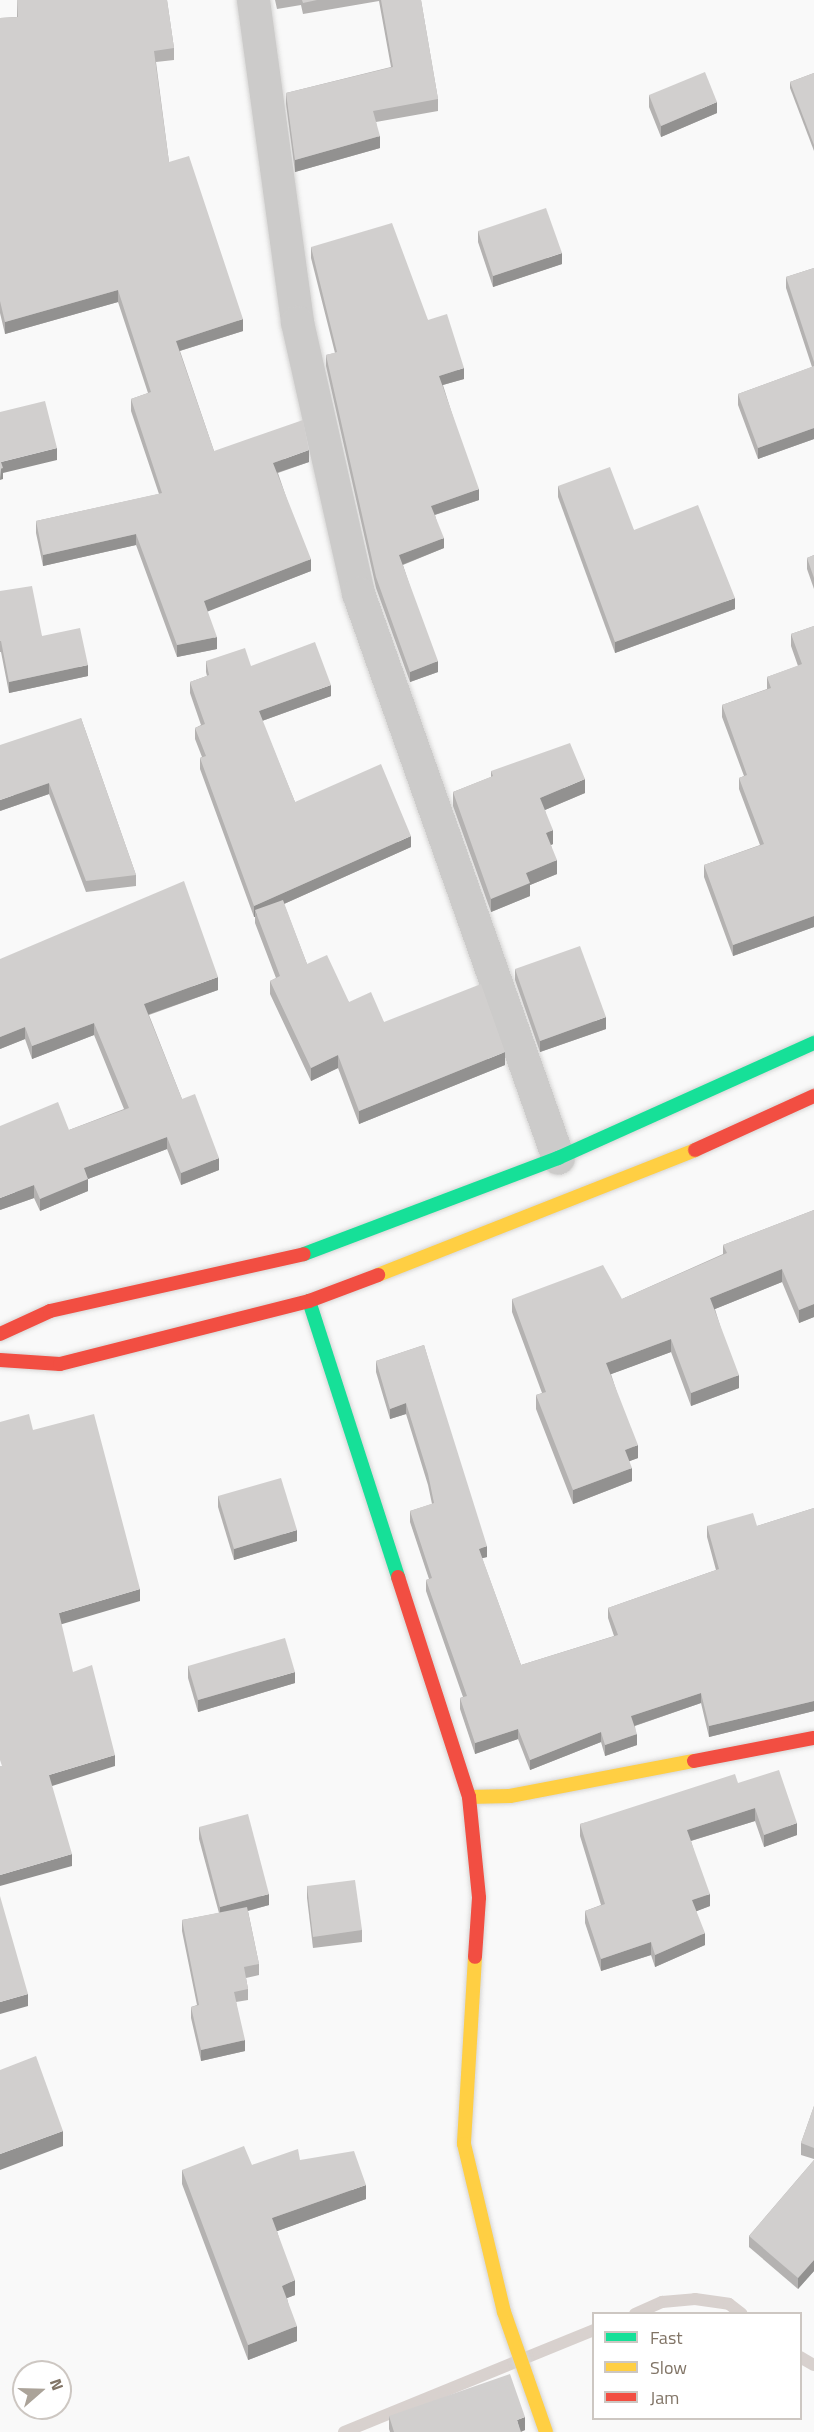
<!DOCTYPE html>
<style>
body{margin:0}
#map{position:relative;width:814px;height:2432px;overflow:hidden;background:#f9f9f9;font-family:"Titillium Web",sans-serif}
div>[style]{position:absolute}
.stream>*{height:12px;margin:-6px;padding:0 6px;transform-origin:6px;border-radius:6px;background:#d8d1ce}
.roads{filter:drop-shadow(0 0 2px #d6d5d4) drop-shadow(0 0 2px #d6d5d4)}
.street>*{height:33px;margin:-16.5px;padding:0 16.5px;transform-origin:16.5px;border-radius:16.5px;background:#cccbca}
.fast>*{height:14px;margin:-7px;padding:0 7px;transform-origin:7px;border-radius:7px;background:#16e098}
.slow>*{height:14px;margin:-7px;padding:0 7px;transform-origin:7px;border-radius:7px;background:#ffcf43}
.jam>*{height:14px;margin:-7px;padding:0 7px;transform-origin:7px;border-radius:7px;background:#f24e42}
.wall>*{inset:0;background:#b4b2b1}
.shaded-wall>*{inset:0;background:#929190}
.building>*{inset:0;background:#d1cfce}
span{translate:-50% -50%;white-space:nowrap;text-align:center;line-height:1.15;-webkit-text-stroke:6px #fff;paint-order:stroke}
.legend{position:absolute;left:592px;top:2312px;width:210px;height:108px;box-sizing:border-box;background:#fff;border:2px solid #cdc7c2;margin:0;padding:8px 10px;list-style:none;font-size:18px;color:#817466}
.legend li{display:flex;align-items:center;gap:12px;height:30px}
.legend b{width:30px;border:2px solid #cdc7c2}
.north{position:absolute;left:12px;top:2360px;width:60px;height:60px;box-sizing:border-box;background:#fff;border:2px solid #cdc7c2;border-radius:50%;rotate:70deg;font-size:16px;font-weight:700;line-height:24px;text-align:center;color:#817466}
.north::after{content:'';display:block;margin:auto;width:21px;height:27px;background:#aba399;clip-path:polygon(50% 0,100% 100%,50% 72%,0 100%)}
</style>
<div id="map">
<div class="stream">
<i style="left:635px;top:2314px;width:30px;rotate:-24deg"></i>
<i style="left:662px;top:2302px;width:33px;rotate:-5deg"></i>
<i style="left:695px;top:2299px;width:34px;rotate:8deg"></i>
<i style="left:729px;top:2304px;width:16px;rotate:38deg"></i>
<i style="left:800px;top:2357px;width:16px;rotate:30deg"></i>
<i style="left:344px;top:2432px;width:270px;rotate:-22.2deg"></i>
</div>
<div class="roads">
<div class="street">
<i style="left:253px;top:0;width:325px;rotate:82.2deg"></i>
<i style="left:297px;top:322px;width:278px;rotate:77.3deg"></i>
<i style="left:358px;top:593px;width:599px;rotate:70.51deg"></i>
</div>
<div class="fast">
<i style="left:304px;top:1254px;width:272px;rotate:-20.7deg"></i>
<i style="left:558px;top:1158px;width:281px;rotate:-24.2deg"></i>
<i style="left:309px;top:1301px;width:290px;rotate:72.1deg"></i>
</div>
<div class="slow">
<i style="left:378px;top:1275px;width:341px;rotate:-21.5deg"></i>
<i style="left:469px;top:1797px;width:41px;rotate:-1.4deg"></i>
<i style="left:510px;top:1796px;width:187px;rotate:-10.8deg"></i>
<i style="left:475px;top:1957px;width:187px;rotate:93.4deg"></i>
<i style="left:464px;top:2144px;width:173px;rotate:76.6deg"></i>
<i style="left:504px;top:2312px;width:127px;rotate:70.7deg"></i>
</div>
<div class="jam">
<i style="left:695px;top:1150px;width:131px;rotate:-24.4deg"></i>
<i style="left:0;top:1334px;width:55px;rotate:-24.7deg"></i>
<i style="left:50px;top:1311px;width:260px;rotate:-12.6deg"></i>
<i style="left:0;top:1360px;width:60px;rotate:3.8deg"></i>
<i style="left:60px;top:1364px;width:257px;rotate:-14.2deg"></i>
<i style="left:309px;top:1301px;width:74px;rotate:-20.6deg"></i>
<i style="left:398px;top:1577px;width:231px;rotate:72.1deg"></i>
<i style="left:469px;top:1797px;width:101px;rotate:84.3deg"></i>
<i style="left:479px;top:1898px;width:59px;rotate:93.9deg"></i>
<i style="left:694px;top:1761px;width:122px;rotate:-10.9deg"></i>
</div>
</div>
<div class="wall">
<i style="clip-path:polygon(17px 0,167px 0,174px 48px,174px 60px,156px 62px,169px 162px,243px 331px,180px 351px,214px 451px,309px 462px,278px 473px,311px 571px,207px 611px,217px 649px,177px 657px,136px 545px,43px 566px,36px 533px,36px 521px,159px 494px,131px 411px,131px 399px,148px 393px,118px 302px,5px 334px,0 313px,0 18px,17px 17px)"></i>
<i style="clip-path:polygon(275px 0,421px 0,438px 99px,438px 111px,376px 122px,380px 148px,295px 172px,286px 104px,286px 93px,391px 67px,379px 1px,303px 14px,301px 5px,277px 9px)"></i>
<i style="clip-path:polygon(814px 73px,814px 151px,790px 88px,790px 82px)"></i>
<i style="clip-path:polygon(649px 95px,717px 113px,661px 137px,649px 107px)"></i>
<i style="clip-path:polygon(478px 231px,562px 264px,493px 287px,478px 242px)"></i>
<i style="clip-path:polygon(311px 247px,428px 320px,464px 379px,443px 385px,479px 500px,435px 515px,444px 548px,403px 565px,438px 672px,410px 682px,376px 588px,326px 366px,326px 355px,335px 353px,311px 258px)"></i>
<i style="clip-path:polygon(814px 268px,814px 439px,758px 459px,738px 405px,738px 394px,812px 367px,786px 288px,786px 277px)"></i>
<i style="clip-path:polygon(558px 486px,634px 530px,735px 609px,615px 653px,558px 497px)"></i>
<i style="clip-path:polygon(814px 555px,814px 589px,807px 569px,807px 558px)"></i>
<i style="clip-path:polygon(0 591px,42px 636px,88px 676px,9px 693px,1px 652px,0 652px)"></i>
<i style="clip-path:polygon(814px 626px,814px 927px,733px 956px,704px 877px,704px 865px,760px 845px,739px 789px,739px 778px,744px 776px,722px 717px,722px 705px,767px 689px,767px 677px,798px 666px,791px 646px,791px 634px)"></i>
<i style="clip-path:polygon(206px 661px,251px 666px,331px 696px,262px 721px,295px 802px,411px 847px,284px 904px,307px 964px,349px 1002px,384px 1022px,505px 1065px,359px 1124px,338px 1068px,311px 1081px,270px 994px,270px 981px,276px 978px,255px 923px,255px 917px,254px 917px,200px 769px,200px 758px,202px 757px,195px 739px,195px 728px,201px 725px,190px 693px,190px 682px,207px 676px,206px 672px)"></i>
<i style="clip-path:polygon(81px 718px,136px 875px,136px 886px,86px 892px,49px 794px,0 811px)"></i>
<i style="clip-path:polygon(491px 771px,585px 793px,545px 810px,553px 844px,551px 845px,557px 874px,530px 885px,530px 896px,491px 912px,453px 806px,453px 792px,491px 777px)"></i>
<i style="clip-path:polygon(0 959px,218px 990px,149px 1015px,182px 1099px,219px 1170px,181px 1185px,167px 1149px,88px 1179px,88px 1191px,40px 1211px,34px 1198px,0 1210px,69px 1130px,124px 1109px,94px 1035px,32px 1059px,25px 1039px,0 1049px)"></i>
<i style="clip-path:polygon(515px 969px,606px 1029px,540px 1052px,515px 980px)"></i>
<i style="clip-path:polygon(814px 1210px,814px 1317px,799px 1323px,782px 1282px,715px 1309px,739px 1388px,691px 1406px,671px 1352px,611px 1374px,638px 1458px,629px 1461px,632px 1481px,573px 1504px,536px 1409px,536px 1395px,542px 1393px,512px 1312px,512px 1299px,622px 1299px,723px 1254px,723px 1245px)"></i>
<i style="clip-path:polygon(424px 1345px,487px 1557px,482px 1558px,521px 1665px,614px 1636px,608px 1618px,608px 1608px,716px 1570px,707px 1537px,707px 1526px,757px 1526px,814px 1508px,814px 1711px,709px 1737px,701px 1703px,635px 1726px,637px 1745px,605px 1756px,601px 1742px,530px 1770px,518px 1739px,475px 1754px,460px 1709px,460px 1698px,463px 1697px,426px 1591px,426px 1580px,429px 1579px,410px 1522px,410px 1511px,432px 1504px,428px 1485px,406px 1414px,390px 1419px,376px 1372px,376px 1361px)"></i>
<i style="clip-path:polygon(218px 1496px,297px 1541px,234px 1560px,218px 1507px)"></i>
<i style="clip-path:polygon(188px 1666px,295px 1683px,198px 1712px,188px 1678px)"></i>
<i style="clip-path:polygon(738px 1783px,797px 1835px,764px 1847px,755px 1821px,691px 1841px,710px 1906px,696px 1911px,705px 1945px,655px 1967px,651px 1955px,601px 1971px,585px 1923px,585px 1911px,601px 1905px,580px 1836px,580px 1824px)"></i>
<i style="clip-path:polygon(199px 1827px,269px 1905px,248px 1911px,259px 1964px,259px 1975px,246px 1978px,248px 1989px,248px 2000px,236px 2002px,245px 2051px,201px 2061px,191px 2018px,191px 2007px,197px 2005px,182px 1931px,182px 1920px,219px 1913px,199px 1839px)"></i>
<i style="clip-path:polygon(307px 1886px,362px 1930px,362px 1942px,313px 1948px,307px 1898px)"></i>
<i style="clip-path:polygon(814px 2106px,814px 2159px,801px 2155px,801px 2143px)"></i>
<i style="clip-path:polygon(300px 2160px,366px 2199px,277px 2231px,295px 2295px,287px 2298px,297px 2341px,248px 2360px,182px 2184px,182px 2170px,252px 2165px)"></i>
<i style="clip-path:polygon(814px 2160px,814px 2271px,798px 2289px,749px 2247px,749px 2236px)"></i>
<i style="clip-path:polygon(389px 2416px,525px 2430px,521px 2432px,390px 2432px,389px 2429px)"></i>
</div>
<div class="shaded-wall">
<i style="clip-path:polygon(717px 102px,717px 113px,661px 137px,661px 126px)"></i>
<i style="clip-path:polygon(380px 136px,380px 148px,295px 172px,295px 160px)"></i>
<i style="clip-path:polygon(562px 253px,562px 264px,493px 287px,493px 276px)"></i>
<i style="clip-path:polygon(118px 290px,118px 302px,5px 334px,5px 322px)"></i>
<i style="clip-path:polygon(243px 319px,243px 331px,176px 352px,176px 341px)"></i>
<i style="clip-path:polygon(464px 368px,464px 379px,439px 386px,439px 376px)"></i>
<i style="clip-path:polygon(814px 428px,814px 439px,758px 459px,758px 448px)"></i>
<i style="clip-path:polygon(57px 448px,57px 460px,3px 473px,3px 479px,0 480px,1px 462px)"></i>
<i style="clip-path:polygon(309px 450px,309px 462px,273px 474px,273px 463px)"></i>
<i style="clip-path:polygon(479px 489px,479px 500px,431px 516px,431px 506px)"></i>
<i style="clip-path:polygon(136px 534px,136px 545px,43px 566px,43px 555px)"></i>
<i style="clip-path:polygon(444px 538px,444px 548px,399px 566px,399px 555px)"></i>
<i style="clip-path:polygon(311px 559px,311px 571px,204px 613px,204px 601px)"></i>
<i style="clip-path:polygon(735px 598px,735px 609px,615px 653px,615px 642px)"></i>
<i style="clip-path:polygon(217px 637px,217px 649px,177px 657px,177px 645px)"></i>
<i style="clip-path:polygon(438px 661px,438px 672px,410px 682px,410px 672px)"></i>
<i style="clip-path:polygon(88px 665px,88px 676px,9px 693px,9px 682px)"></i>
<i style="clip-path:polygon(331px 685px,331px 696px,259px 722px,259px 711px)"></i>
<i style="clip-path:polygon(585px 779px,585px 793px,540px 812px,540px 798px)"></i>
<i style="clip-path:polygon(49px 783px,49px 794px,0 811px,0 800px)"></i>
<i style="clip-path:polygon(553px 830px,553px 844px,546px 847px,546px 833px)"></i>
<i style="clip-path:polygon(411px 836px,411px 847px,257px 916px,255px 910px,255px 917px,254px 917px,254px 906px)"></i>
<i style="clip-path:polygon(557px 860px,557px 874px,530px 885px,530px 896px,491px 912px,491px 899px,526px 873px)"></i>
<i style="clip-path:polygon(814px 916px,814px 927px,733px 956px,733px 945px)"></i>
<i style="clip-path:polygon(218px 977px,218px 990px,144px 1016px,144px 1004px)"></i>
<i style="clip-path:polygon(606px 1017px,606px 1029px,540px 1052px,540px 1041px)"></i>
<i style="clip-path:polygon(94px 1023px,94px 1035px,32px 1059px,32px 1046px)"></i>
<i style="clip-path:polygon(25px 1027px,25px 1039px,0 1049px,0 1037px)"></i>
<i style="clip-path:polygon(505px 1052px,505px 1065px,359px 1124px,359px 1111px)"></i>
<i style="clip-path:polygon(338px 1055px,338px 1068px,311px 1081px,311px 1068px)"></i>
<i style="clip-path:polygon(167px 1137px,167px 1149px,88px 1179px,88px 1191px,40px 1211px,40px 1199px,84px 1168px)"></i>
<i style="clip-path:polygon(219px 1158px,219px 1170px,181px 1185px,181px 1173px)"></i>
<i style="clip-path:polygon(34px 1185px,34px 1198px,0 1210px,0 1198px)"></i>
<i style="clip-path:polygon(782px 1269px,782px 1282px,710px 1311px,710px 1298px)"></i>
<i style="clip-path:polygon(814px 1304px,814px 1317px,799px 1323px,799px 1310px)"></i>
<i style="clip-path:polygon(671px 1339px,671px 1352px,606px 1376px,606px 1363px)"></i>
<i style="clip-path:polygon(739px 1375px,739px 1388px,691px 1406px,691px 1393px)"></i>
<i style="clip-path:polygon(406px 1403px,406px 1414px,390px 1419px,390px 1409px)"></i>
<i style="clip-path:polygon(638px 1445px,638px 1458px,625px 1463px,625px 1450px)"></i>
<i style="clip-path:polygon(632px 1468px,632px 1481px,573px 1504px,573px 1490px)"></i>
<i style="clip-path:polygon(297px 1530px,297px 1541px,234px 1560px,234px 1549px)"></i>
<i style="clip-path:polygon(487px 1546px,487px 1557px,479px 1559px,479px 1549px)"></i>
<i style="clip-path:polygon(140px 1589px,140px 1601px,59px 1625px,59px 1613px)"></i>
<i style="clip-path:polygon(295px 1672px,295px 1683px,198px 1712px,198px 1700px)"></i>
<i style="clip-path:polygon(701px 1693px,701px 1703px,631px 1727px,631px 1716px)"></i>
<i style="clip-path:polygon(814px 1701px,814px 1711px,709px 1737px,709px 1726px)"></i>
<i style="clip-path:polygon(518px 1729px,518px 1739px,475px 1754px,475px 1743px)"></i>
<i style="clip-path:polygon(601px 1732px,601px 1742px,530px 1770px,530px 1760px)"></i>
<i style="clip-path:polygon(637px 1734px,637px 1745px,605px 1756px,605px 1745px)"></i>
<i style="clip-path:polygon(115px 1755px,115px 1766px,49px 1787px,49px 1775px)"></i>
<i style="clip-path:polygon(755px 1808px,755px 1821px,687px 1842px,687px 1830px)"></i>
<i style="clip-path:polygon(797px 1823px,797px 1835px,764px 1847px,764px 1835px)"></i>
<i style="clip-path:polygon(72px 1854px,72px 1866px,0 1886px,0 1875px)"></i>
<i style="clip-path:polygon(269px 1894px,269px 1905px,220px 1918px,220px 1907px)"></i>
<i style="clip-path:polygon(710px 1894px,710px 1906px,692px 1913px,692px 1900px)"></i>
<i style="clip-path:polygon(705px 1933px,705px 1945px,655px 1967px,655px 1955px)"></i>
<i style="clip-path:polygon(651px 1942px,651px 1955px,601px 1971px,601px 1959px)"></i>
<i style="clip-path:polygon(28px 1994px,28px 2006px,0 2014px,0 2002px)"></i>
<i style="clip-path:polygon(245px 2040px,245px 2051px,201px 2061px,201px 2050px)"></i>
<i style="clip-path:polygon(63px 2131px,63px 2146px,0 2170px,0 2154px)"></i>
<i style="clip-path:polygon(366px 2185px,366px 2199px,272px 2233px,272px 2218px)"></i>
<i style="clip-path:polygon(814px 2260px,814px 2271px,798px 2289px,798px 2278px)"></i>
<i style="clip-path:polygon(295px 2280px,295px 2295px,282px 2300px,282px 2286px)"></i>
<i style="clip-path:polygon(297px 2326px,297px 2341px,248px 2360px,248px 2345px)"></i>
<i style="clip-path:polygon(525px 2417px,525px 2430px,520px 2432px,517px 2420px)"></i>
</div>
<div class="building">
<i style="clip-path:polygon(17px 0,167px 0,174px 48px,154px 51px,169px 162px,189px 156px,243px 319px,176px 341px,214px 451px,303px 420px,309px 450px,273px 463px,311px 559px,204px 601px,217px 637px,177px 645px,136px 534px,43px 555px,36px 521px,162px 493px,131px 399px,151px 392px,118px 290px,5px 322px,0 301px,0 18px,18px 17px)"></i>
<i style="clip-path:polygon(302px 0,317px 0,303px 3px)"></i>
<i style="clip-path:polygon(381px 0,421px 0,438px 99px,373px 111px,380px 136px,295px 160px,286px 93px,393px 67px)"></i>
<i style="clip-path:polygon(705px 72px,717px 102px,661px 126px,649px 95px)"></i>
<i style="clip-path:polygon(814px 73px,814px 145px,790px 82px)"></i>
<i style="clip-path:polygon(546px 208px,562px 253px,493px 276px,478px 231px)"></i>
<i style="clip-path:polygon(392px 223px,428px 320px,447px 314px,464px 368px,439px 376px,479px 489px,431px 506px,444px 538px,399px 555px,438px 661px,410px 672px,376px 577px,326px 355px,337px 352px,311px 247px)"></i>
<i style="clip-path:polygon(814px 268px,814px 362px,786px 277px)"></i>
<i style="clip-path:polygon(814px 366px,814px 428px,758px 448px,738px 394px)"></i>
<i style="clip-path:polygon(45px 401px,57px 448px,1px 462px,3px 468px,0 469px,0 412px)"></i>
<i style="clip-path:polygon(610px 467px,634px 530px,698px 505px,735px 598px,615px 642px,558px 486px)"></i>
<i style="clip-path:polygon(814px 555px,814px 578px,807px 558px)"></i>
<i style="clip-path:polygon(32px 586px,42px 636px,80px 628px,88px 665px,9px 682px,1px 641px,0 641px,0 591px)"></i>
<i style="clip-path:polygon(814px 626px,814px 916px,733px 945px,704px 865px,764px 844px,739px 778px,747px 775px,722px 705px,771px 688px,767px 677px,802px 664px,791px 634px)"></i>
<i style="clip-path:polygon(315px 642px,331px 685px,259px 711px,295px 802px,381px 764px,411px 836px,254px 906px,200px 758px,206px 756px,195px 728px,205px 724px,190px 682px,209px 675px,206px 661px,245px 648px,251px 666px)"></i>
<i style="clip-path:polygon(81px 718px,136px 875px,86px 881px,49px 783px,0 800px,0 745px)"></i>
<i style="clip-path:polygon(570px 743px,585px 779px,540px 798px,553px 830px,546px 833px,557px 860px,526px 873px,530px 883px,491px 899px,453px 792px,493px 776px,491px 771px)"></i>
<i style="clip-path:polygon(184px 881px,218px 977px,144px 1004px,182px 1099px,195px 1094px,219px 1158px,181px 1173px,167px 1137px,84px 1168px,88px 1179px,40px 1199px,34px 1185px,0 1198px,0 1126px,58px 1102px,69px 1130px,129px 1108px,94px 1023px,32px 1046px,25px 1027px,0 1037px,0 959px)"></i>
<i style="clip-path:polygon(283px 900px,307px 964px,327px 955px,349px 1002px,371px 992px,384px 1022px,481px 984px,505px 1052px,359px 1111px,338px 1055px,311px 1068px,270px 981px,280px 976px,255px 910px)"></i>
<i style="clip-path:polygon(580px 946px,606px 1017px,540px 1041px,515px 969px)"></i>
<i style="clip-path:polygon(814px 1210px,814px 1304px,799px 1310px,782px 1269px,710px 1298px,739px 1375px,691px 1393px,671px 1339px,606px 1363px,638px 1445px,625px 1450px,632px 1468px,573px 1490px,536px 1395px,546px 1392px,512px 1299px,603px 1265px,622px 1299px,727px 1253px,723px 1245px)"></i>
<i style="clip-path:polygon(424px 1345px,487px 1546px,479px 1549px,521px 1665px,618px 1635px,608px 1608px,719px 1569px,707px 1526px,753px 1513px,757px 1526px,814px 1508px,814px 1701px,709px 1726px,701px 1693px,631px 1716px,637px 1734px,605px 1745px,601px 1732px,530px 1760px,518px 1729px,475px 1743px,460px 1698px,467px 1696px,426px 1580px,432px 1578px,410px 1511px,434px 1503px,428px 1474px,406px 1403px,390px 1409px,376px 1361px)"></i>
<i style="clip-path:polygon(29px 1414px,33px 1430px,94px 1414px,140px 1589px,59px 1613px,73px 1672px,92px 1665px,115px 1755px,49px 1775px,72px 1854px,0 1875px,0 1766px,2px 1766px,0 1760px,0 1422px)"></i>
<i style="clip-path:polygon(281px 1478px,297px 1530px,234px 1549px,218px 1496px)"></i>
<i style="clip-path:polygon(285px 1638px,295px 1672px,198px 1700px,188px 1666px)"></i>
<i style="clip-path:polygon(779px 1770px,797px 1823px,764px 1835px,755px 1808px,687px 1830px,710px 1894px,692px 1900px,705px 1933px,655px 1955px,651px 1942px,601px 1959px,585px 1911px,605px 1904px,580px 1824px,735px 1774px,738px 1783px)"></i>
<i style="clip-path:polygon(248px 1814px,269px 1894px,220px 1907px,199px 1827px)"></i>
<i style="clip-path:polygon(355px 1880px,362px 1930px,313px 1937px,307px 1886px)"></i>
<i style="clip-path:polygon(0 1896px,28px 1994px,0 2002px)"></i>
<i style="clip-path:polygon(247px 1907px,259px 1964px,244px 1967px,248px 1989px,234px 1992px,245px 2040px,201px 2050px,191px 2007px,199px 2005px,182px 1920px)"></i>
<i style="clip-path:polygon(36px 2056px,63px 2131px,0 2154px,0 2070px)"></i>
<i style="clip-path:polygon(814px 2106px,814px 2148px,801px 2143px)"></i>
<i style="clip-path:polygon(244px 2146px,252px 2165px,298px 2149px,300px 2160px,354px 2151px,366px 2185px,272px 2218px,295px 2280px,282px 2286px,297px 2326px,248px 2345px,182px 2170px)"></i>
<i style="clip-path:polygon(814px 2160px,814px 2260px,798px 2278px,749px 2236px)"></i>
<i style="clip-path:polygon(510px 2374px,525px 2417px,517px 2420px,521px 2432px,394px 2432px,389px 2416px)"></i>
</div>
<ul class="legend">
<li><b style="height:8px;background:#16e098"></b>Fast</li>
<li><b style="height:8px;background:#ffcf43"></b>Slow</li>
<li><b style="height:8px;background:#f24e42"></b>Jam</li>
</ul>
<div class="north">N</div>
</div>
